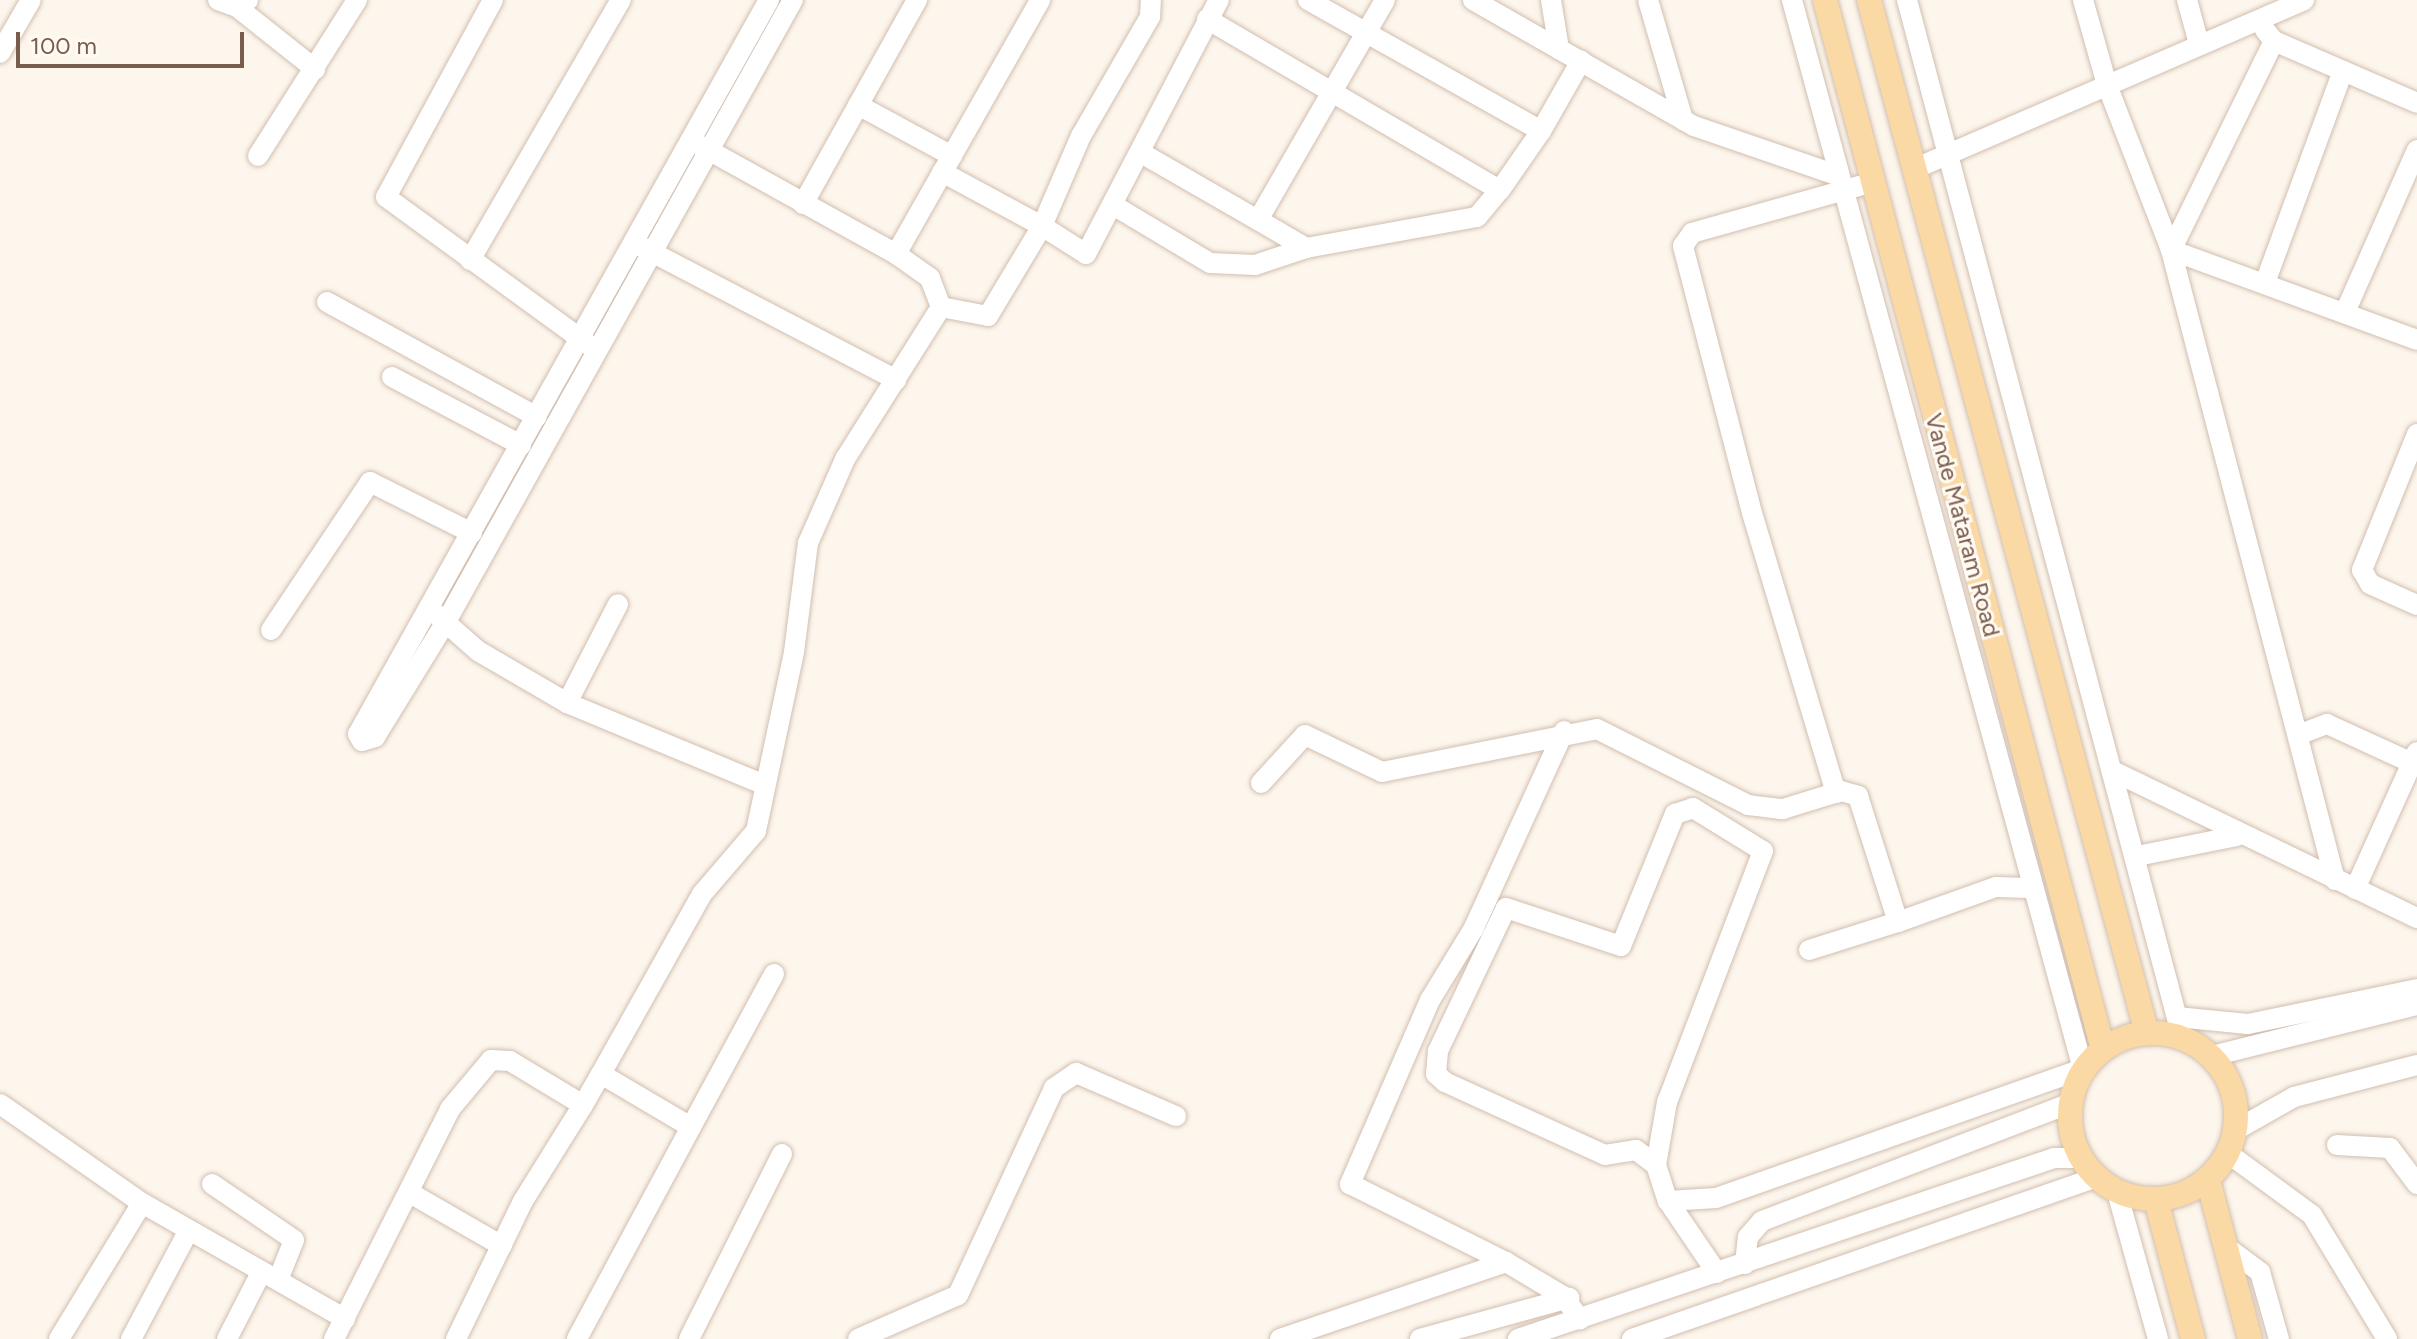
<!DOCTYPE html>
<style>
body{margin:0}
#map{position:relative;width:2417px;height:1339px;overflow:hidden;background:#fdf6ec;font-family:Figtree,sans-serif}
div>[style]{position:absolute}
.roads{filter:drop-shadow(0 0 2px #d1beb0) drop-shadow(0 0 2px #d1beb0)}
.minor>*{height:20px;margin:-10px;padding:0 10px;transform-origin:10px;border-radius:10px;background:#fff}
.major>*{height:24px;margin:-12px;padding:0 12px;transform-origin:12px;border-radius:12px;background:#fbd9a5}
.major>.ring{margin:-12px;padding:0;box-sizing:content-box;background:none;border:24px solid #fbd9a5;border-radius:50%}
span{translate:-50% -50%;white-space:nowrap;text-align:center;line-height:1.15;-webkit-text-stroke:6px #fffaf3;paint-order:stroke}
.street-label{font-size:24px;color:#7a5c4d}
.scale{position:absolute;left:16px;top:32px;width:228px;height:36px;box-sizing:border-box;border:4px solid #7a5c4d;border-top:0;padding-left:10px;font-size:24px;line-height:28px;white-space:nowrap;color:#7a5c4d;-webkit-text-stroke:6px #fffaf3;paint-order:stroke}
</style>
<div id="map">
<div class="roads">
<div class="minor">
<i style="left:218px;top:0;width:20px;rotate:20deg"></i>
<i style="left:237px;top:7px;width:13px;rotate:-32deg"></i>
<i style="left:493px;top:0;width:224px;rotate:118.5deg"></i>
<i style="left:386px;top:197px;width:251px;rotate:36.1deg"></i>
<i style="left:769px;top:0;width:841px;rotate:119.25deg"></i>
<i style="left:358px;top:734px;width:8px;rotate:60deg"></i>
<i style="left:362px;top:741px;width:14px;rotate:-17deg"></i>
<i style="left:375px;top:737px;width:137px;rotate:-58.4deg"></i>
<i style="left:447px;top:620px;width:710px;rotate:-60.84deg"></i>
<i style="left:1308px;top:0;width:267px;rotate:29.3deg"></i>
<i style="left:1541px;top:131px;width:81px;rotate:-60.3deg"></i>
<i style="left:1473px;top:0;width:254px;rotate:29.7deg"></i>
<i style="left:1694px;top:126px;width:153px;rotate:19deg"></i>
<i style="left:1551px;top:0;width:50px;rotate:80.7deg"></i>
<i style="left:1648px;top:0;width:125px;rotate:73.7deg"></i>
<i style="left:1907px;top:0;width:1073px;rotate:75.15deg"></i>
<i style="left:2083px;top:0;width:88px;rotate:74.2deg"></i>
<i style="left:2107px;top:85px;width:177px;rotate:68.8deg"></i>
<i style="left:2171px;top:250px;width:262px;rotate:20.1deg"></i>
<i style="left:2187px;top:0;width:46px;rotate:74.7deg"></i>
<i style="left:237px;top:7px;width:100px;rotate:38.5deg"></i>
<i style="left:1207px;top:19px;width:339px;rotate:30.3deg"></i>
<i style="left:1500px;top:190px;width:72px;rotate:-55.2deg"></i>
<i style="left:2265px;top:30px;width:14px;rotate:51deg"></i>
<i style="left:2274px;top:41px;width:156px;rotate:23.4deg"></i>
<i style="left:2274px;top:41px;width:233px;rotate:116.2deg"></i>
<i style="left:2171px;top:250px;width:651px;rotate:75.41deg"></i>
<i style="left:0;top:53px;width:61px;rotate:-59.7deg"></i>
<i style="left:858px;top:105px;width:107px;rotate:28.5deg"></i>
<i style="left:701px;top:146px;width:223px;rotate:29deg"></i>
<i style="left:1143px;top:154px;width:133px;rotate:29.9deg"></i>
<i style="left:1258px;top:220px;width:254px;rotate:-60deg"></i>
<i style="left:258px;top:156px;width:185px;rotate:-57.6deg"></i>
<i style="left:1914px;top:169px;width:425px;rotate:-23.4deg"></i>
<i style="left:942px;top:172px;width:114px;rotate:28.4deg"></i>
<i style="left:1042px;top:226px;width:98px;rotate:-66.6deg"></i>
<i style="left:1081px;top:136px;width:138px;rotate:-59.9deg"></i>
<i style="left:1150px;top:17px;width:17px;rotate:-87deg"></i>
<i style="left:803px;top:204px;width:234px;rotate:-60.8deg"></i>
<i style="left:1113px;top:205px;width:113px;rotate:30.9deg"></i>
<i style="left:1210px;top:263px;width:45px;rotate:2.5deg"></i>
<i style="left:1255px;top:265px;width:54px;rotate:-18.4deg"></i>
<i style="left:1258px;top:220px;width:56px;rotate:30.3deg"></i>
<i style="left:1306px;top:248px;width:174px;rotate:-10.3deg"></i>
<i style="left:1477px;top:217px;width:35px;rotate:-50deg"></i>
<i style="left:642px;top:247px;width:287px;rotate:27.6deg"></i>
<i style="left:470px;top:260px;width:301px;rotate:-59.9deg"></i>
<i style="left:2266px;top:280px;width:223px;rotate:-69.8deg"></i>
<i style="left:327px;top:302px;width:239px;rotate:28.7deg"></i>
<i style="left:941px;top:307px;width:31px;rotate:-111deg"></i>
<i style="left:930px;top:278px;width:42px;rotate:-144.8deg"></i>
<i style="left:896px;top:254px;width:292px;rotate:-60.4deg"></i>
<i style="left:2346px;top:310px;width:175px;rotate:-66.1deg"></i>
<i style="left:392px;top:377px;width:146px;rotate:27.8deg"></i>
<i style="left:2417px;top:434px;width:147px;rotate:112deg"></i>
<i style="left:2362px;top:570px;width:16px;rotate:60deg"></i>
<i style="left:2370px;top:584px;width:51px;rotate:24.1deg"></i>
<i style="left:436px;top:614px;width:56px;rotate:41.4deg"></i>
<i style="left:478px;top:651px;width:103px;rotate:30.3deg"></i>
<i style="left:567px;top:703px;width:212px;rotate:22.5deg"></i>
<i style="left:271px;top:630px;width:178px;rotate:-56.2deg"></i>
<i style="left:370px;top:482px;width:114px;rotate:26.6deg"></i>
<i style="left:567px;top:703px;width:111px;rotate:-62.7deg"></i>
<i style="left:1564px;top:731px;width:217px;rotate:114.6deg"></i>
<i style="left:1474px;top:928px;width:84px;rotate:121.4deg"></i>
<i style="left:1430px;top:1000px;width:201px;rotate:113.5deg"></i>
<i style="left:1350px;top:1184px;width:174px;rotate:26.6deg"></i>
<i style="left:1506px;top:1262px;width:66px;rotate:30.8deg"></i>
<i style="left:1563px;top:1296px;width:29px;rotate:54deg"></i>
<i style="left:2298px;top:735px;width:31px;rotate:-21deg"></i>
<i style="left:2327px;top:724px;width:94px;rotate:24.6deg"></i>
<i style="left:2117px;top:773px;width:333px;rotate:25.8deg"></i>
<i style="left:1261px;top:783px;width:65px;rotate:-47.5deg"></i>
<i style="left:1305px;top:735px;width:85px;rotate:25.7deg"></i>
<i style="left:1382px;top:772px;width:219px;rotate:-11.3deg"></i>
<i style="left:1597px;top:729px;width:169px;rotate:26.7deg"></i>
<i style="left:1748px;top:805px;width:35px;rotate:7deg"></i>
<i style="left:1783px;top:809px;width:61px;rotate:-17.2deg"></i>
<i style="left:1841px;top:791px;width:18px;rotate:16deg"></i>
<i style="left:1858px;top:796px;width:132px;rotate:72.4deg"></i>
<i style="left:1898px;top:922px;width:104px;rotate:-19.7deg"></i>
<i style="left:1996px;top:887px;width:32px;rotate:2deg"></i>
<i style="left:1836px;top:793px;width:292px;rotate:-106.7deg"></i>
<i style="left:1752px;top:513px;width:276px;rotate:-104.5deg"></i>
<i style="left:1683px;top:246px;width:16px;rotate:-55deg"></i>
<i style="left:1692px;top:233px;width:189px;rotate:-15.7deg"></i>
<i style="left:2137px;top:856px;width:102px;rotate:-11.3deg"></i>
<i style="left:2355px;top:889px;width:150px;rotate:-65.7deg"></i>
<i style="left:1809px;top:950px;width:93px;rotate:-17.5deg"></i>
<i style="left:2177px;top:1017px;width:71px;rotate:5.6deg"></i>
<i style="left:2248px;top:1024px;width:173px;rotate:-11.7deg"></i>
<i style="left:2212px;top:1056px;width:211px;rotate:-14deg"></i>
<i style="left:601px;top:1074px;width:206px;rotate:-60.7deg"></i>
<i style="left:702px;top:894px;width:83px;rotate:-49.4deg"></i>
<i style="left:756px;top:831px;width:183px;rotate:-78deg"></i>
<i style="left:794px;top:652px;width:110px;rotate:-82.7deg"></i>
<i style="left:808px;top:543px;width:92px;rotate:-66.2deg"></i>
<i style="left:845px;top:459px;width:180px;rotate:-57.7deg"></i>
<i style="left:941px;top:307px;width:48px;rotate:10.8deg"></i>
<i style="left:988px;top:316px;width:105px;rotate:-59deg"></i>
<i style="left:1042px;top:226px;width:52px;rotate:32.5deg"></i>
<i style="left:1086px;top:254px;width:287px;rotate:-62.4deg"></i>
<i style="left:0;top:1104px;width:173px;rotate:34.9deg"></i>
<i style="left:142px;top:1203px;width:234px;rotate:29.7deg"></i>
<i style="left:691px;top:1127px;width:174px;rotate:-61.5deg"></i>
<i style="left:2234px;top:1131px;width:69px;rotate:-29.5deg"></i>
<i style="left:2294px;top:1097px;width:127px;rotate:-14.6deg"></i>
<i style="left:2337px;top:1145px;width:53px;rotate:3.2deg"></i>
<i style="left:2390px;top:1148px;width:45px;rotate:53.1deg"></i>
<i style="left:2229px;top:1154px;width:103px;rotate:36.3deg"></i>
<i style="left:2312px;top:1215px;width:145px;rotate:58.8deg"></i>
<i style="left:1656px;top:1165px;width:25px;rotate:-143deg"></i>
<i style="left:1636px;top:1150px;width:31px;rotate:171deg"></i>
<i style="left:1605px;top:1155px;width:176px;rotate:-155.5deg"></i>
<i style="left:1445px;top:1082px;width:12px;rotate:-138deg"></i>
<i style="left:1436px;top:1074px;width:23px;rotate:-85deg"></i>
<i style="left:1438px;top:1051px;width:158px;rotate:-64.6deg"></i>
<i style="left:1506px;top:908px;width:121px;rotate:18.3deg"></i>
<i style="left:1621px;top:946px;width:143px;rotate:-67.8deg"></i>
<i style="left:1675px;top:814px;width:19px;rotate:-18deg"></i>
<i style="left:1693px;top:808px;width:82px;rotate:31.6deg"></i>
<i style="left:1763px;top:851px;width:269px;rotate:110.9deg"></i>
<i style="left:1667px;top:1102px;width:64px;rotate:99.9deg"></i>
<i style="left:1656px;top:1165px;width:38px;rotate:72deg"></i>
<i style="left:1668px;top:1201px;width:87px;rotate:55.8deg"></i>
<i style="left:212px;top:1184px;width:99px;rotate:34.3deg"></i>
<i style="left:294px;top:1240px;width:43px;rotate:111.8deg"></i>
<i style="left:2117px;top:1192px;width:153px;rotate:74.4deg"></i>
<i style="left:410px;top:1193px;width:106px;rotate:29.9deg"></i>
<i style="left:1668px;top:1201px;width:48px;rotate:-3.6deg"></i>
<i style="left:1716px;top:1198px;width:389px;rotate:-19.4deg"></i>
<i style="left:2083px;top:1069px;width:1108px;rotate:-105.23deg"></i>
<i style="left:2225px;top:1246px;width:44px;rotate:36.6deg"></i>
<i style="left:2260px;top:1272px;width:70px;rotate:74.2deg"></i>
<i style="left:1745px;top:1264px;width:27px;rotate:-84deg"></i>
<i style="left:1748px;top:1237px;width:21px;rotate:-49deg"></i>
<i style="left:1762px;top:1221px;width:331px;rotate:-20.9deg"></i>
<i style="left:59px;top:1339px;width:159px;rotate:-58.6deg"></i>
<i style="left:131px;top:1339px;width:123px;rotate:-62deg"></i>
<i style="left:227px;top:1339px;width:76px;rotate:-62.8deg"></i>
<i style="left:334px;top:1339px;width:258px;rotate:-63.2deg"></i>
<i style="left:450px;top:1109px;width:64px;rotate:-50.1deg"></i>
<i style="left:491px;top:1060px;width:19px;rotate:3deg"></i>
<i style="left:510px;top:1061px;width:85px;rotate:31.1deg"></i>
<i style="left:583px;top:1105px;width:36px;rotate:-60deg"></i>
<i style="left:601px;top:1074px;width:104px;rotate:30.5deg"></i>
<i style="left:691px;top:1127px;width:241px;rotate:118.3deg"></i>
<i style="left:456px;top:1339px;width:153px;rotate:-64.1deg"></i>
<i style="left:523px;top:1201px;width:113px;rotate:-58deg"></i>
<i style="left:689px;top:1339px;width:207px;rotate:-63.3deg"></i>
<i style="left:858px;top:1339px;width:109px;rotate:-23.7deg"></i>
<i style="left:958px;top:1295px;width:228px;rotate:-65.1deg"></i>
<i style="left:1054px;top:1088px;width:27px;rotate:-34deg"></i>
<i style="left:1076px;top:1073px;width:109px;rotate:23.3deg"></i>
<i style="left:1280px;top:1339px;width:239px;rotate:-18.8deg"></i>
<i style="left:1420px;top:1339px;width:155px;rotate:-15.4deg"></i>
<i style="left:1518px;top:1339px;width:566px;rotate:-18.66deg"></i>
<i style="left:2054px;top:1158px;width:28px"></i>
<i style="left:1632px;top:1339px;width:493px;rotate:-19.2deg"></i>
</div>
<div class="major">
<i style="left:1825px;top:0;width:1085px;rotate:75.16deg"></i>
<i style="left:1869px;top:0;width:1070px;rotate:74.94deg"></i>
<i class="ring" style="left:2070px;top:1033px;width:142px;height:142px"></i>
<i style="left:2208px;top:1180px;width:164px;rotate:75.2deg"></i>
<i style="left:2156px;top:1200px;width:144px;rotate:75.1deg"></i>
</div>
</div>
<div class="street-label">
<span style="left:1963px;top:525px;rotate:75deg">Vande Mataram Road</span>
</div>
<div class="scale">100 m</div>
</div>
